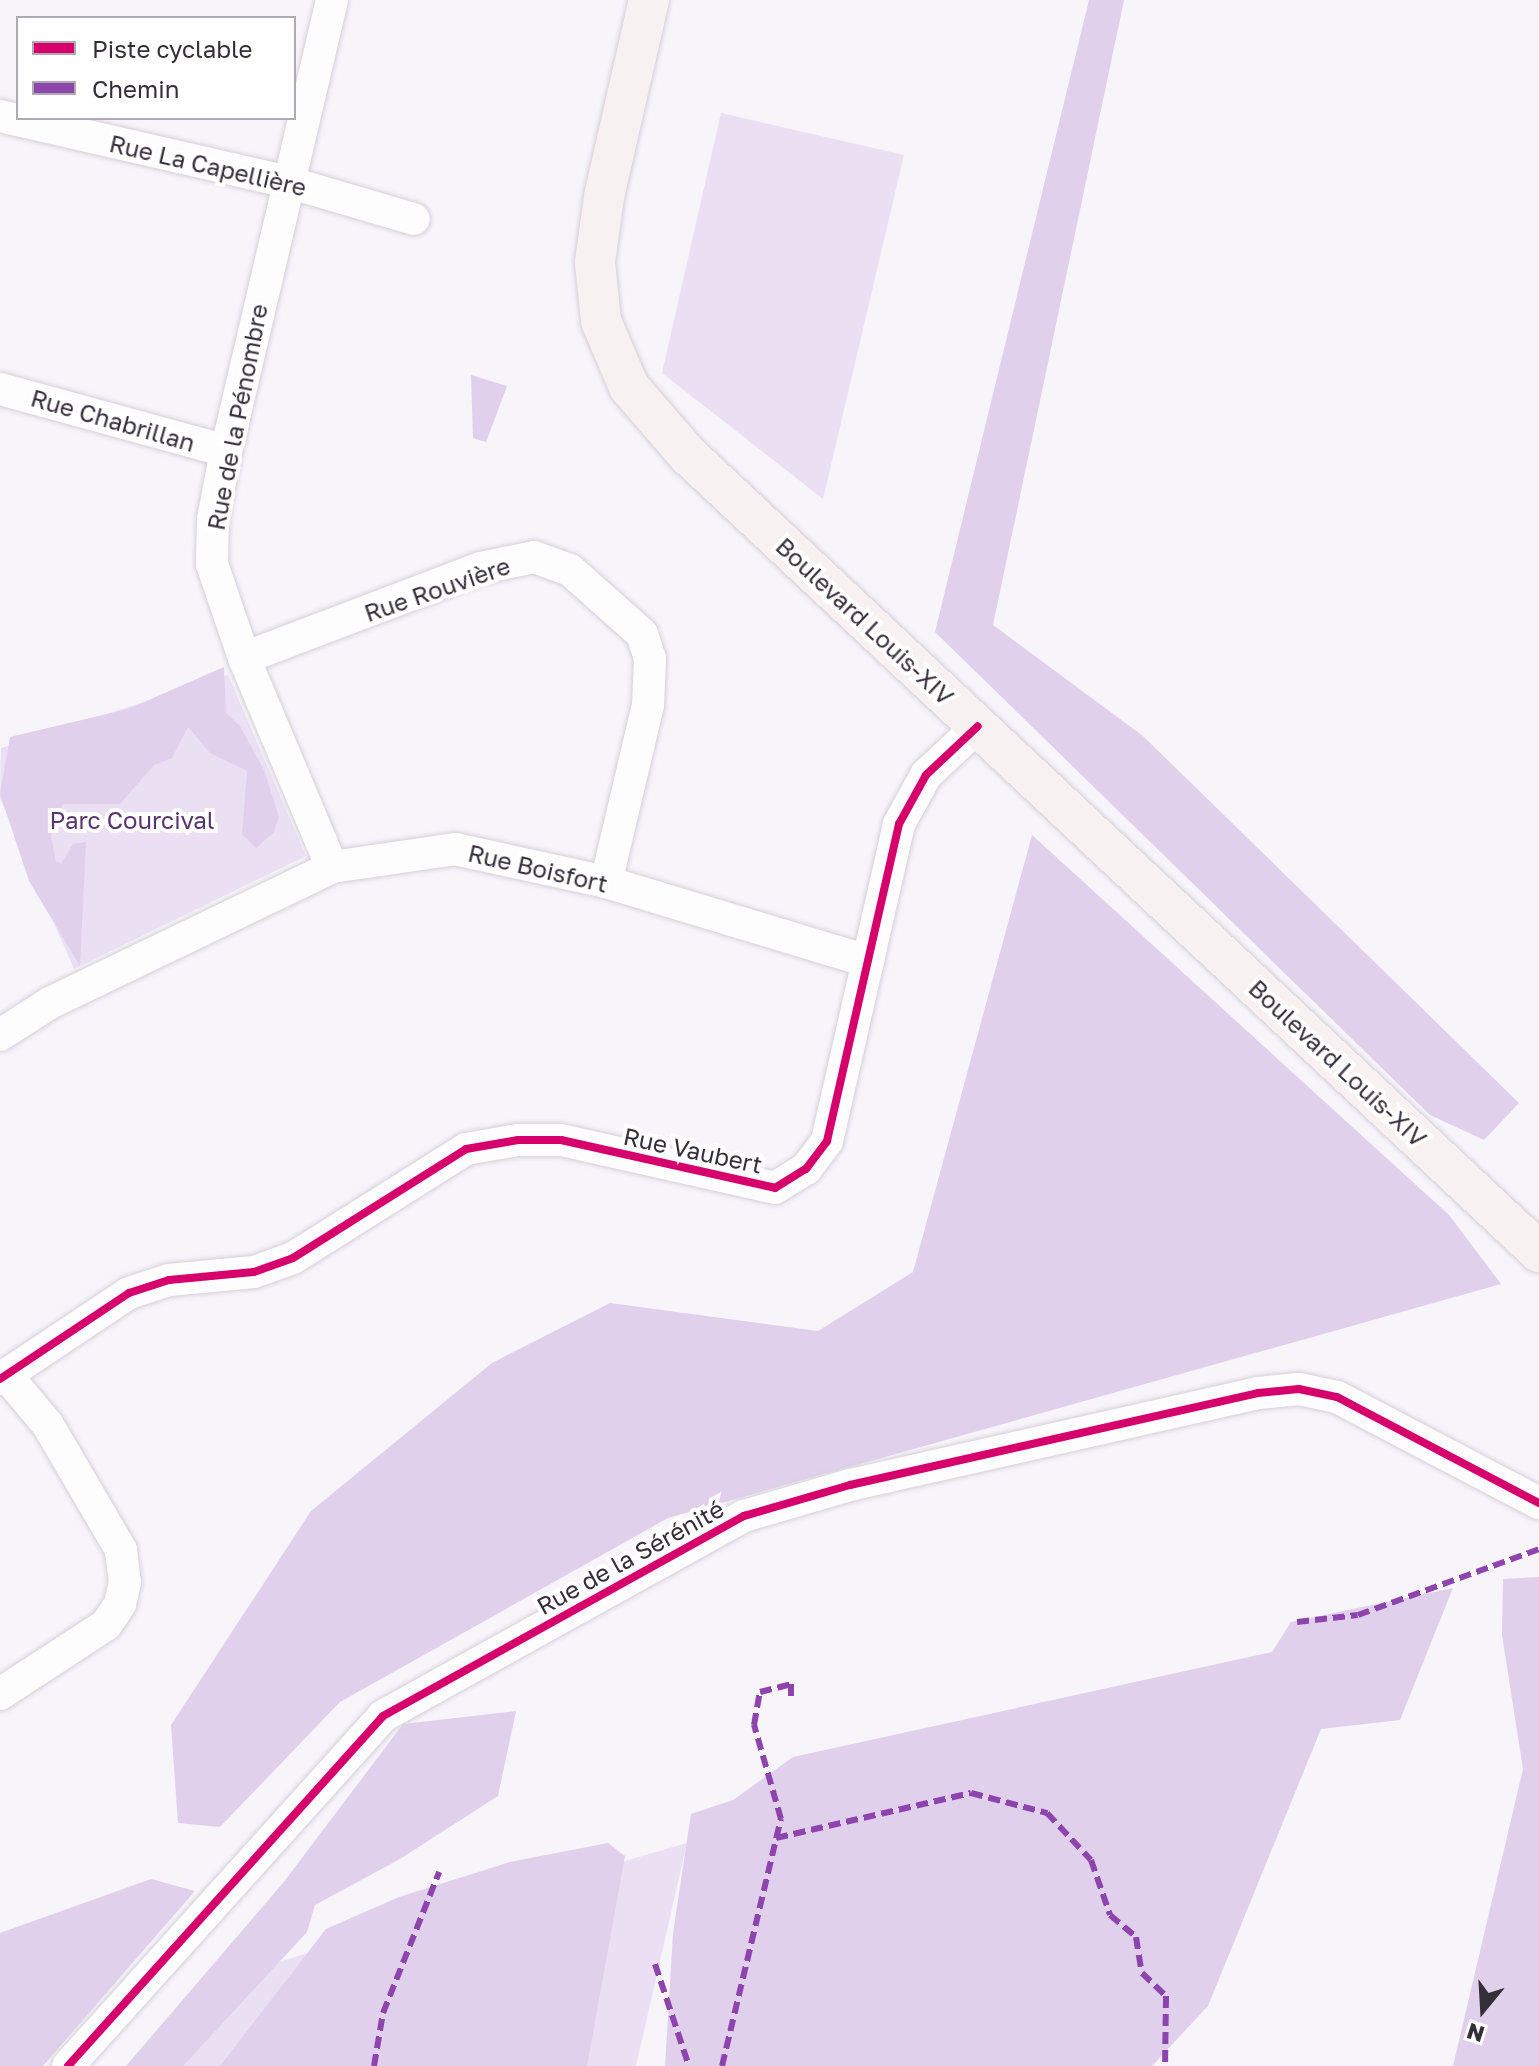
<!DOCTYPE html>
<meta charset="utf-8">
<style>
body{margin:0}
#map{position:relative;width:1539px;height:2066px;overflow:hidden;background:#f7f4fa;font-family:"Golos Text",sans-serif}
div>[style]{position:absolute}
.green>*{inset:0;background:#ebdff4}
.forest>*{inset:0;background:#e0d0ec}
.roads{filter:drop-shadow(0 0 2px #d4d0d7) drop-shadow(0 0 2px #d4d0d7)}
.minor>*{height:32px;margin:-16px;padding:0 16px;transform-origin:16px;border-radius:16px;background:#fefdfe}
.major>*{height:40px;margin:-20px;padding:0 20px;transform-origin:20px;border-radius:20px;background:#f7f1f2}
.quiet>*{height:6px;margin-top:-3px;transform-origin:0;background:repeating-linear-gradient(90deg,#8e44ad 0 12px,transparent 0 18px)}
.cycleway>*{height:8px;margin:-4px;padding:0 4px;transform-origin:4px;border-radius:4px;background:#d6006c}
span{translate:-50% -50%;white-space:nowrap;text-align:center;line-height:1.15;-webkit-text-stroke:8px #fff;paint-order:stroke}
.street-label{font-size:24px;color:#342e39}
.park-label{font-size:24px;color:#57346d}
.legend{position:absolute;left:16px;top:16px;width:280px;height:104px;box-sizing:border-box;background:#fff;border:2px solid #aeabb0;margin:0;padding:10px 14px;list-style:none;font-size:24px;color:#342e39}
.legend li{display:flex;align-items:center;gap:16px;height:40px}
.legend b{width:40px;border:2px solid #aeabb0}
.north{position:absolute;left:1443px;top:1970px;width:80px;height:80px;-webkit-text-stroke:6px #fff;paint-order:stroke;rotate:198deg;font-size:22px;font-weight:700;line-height:32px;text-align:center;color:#342e39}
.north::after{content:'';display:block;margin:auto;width:28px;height:36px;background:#342e39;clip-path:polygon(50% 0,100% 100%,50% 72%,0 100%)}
</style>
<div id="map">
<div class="green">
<i style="clip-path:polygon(721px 113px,904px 155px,823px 499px,662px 373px)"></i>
<i style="clip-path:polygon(228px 675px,306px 856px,74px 969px,0 798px,1px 748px)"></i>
<i style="clip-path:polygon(687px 1843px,636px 2066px,145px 2066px,216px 1980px)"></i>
</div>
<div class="forest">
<i style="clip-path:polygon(1089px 0,1124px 0,993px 625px,1143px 736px,1519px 1103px,1484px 1140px,1430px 1115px,935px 632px)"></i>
<i style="clip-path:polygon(471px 375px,507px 386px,486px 442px,473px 438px)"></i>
<i style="clip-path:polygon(224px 667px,226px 713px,240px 726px,264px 770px,279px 817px,274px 832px,256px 848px,242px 834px,247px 771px,210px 753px,188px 727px,172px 758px,154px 765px,120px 804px,63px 804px,51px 836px,56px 861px,61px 864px,73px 844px,86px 842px,80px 966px,29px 881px,0 794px,10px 737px,128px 709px)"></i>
<i style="clip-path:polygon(1032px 835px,1449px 1215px,1501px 1284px,668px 1518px,340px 1702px,220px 1827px,178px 1823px,171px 1725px,311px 1511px,492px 1363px,610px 1303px,818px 1331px,913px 1272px)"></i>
<i style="clip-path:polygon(1539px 1577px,1539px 2066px,1453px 2066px,1523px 1769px,1502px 1635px,1503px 1579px)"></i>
<i style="clip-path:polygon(1453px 1588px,1400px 1720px,1321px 1729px,1208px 2006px,1152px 2066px,665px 2066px,673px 1933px,691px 1814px,733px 1800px,793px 1757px,1272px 1652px,1291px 1622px)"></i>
<i style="clip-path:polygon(516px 1711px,498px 1796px,400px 1859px,315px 1905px,307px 1932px,183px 2066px,126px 2066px,283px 1883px,403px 1724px)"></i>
<i style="clip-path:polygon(608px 1843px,625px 1856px,587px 2066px,220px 2066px,326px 1929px,399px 1897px,510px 1862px)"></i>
<i style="clip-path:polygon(151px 1879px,195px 1891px,43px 2066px,0 2066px,0 1933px)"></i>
</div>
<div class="roads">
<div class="minor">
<i style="left:332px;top:0;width:463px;rotate:103.2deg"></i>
<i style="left:226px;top:451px;width:69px;rotate:100.8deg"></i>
<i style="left:213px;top:519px;width:45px;rotate:91.3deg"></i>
<i style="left:212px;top:564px;width:99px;rotate:71.2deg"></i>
<i style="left:244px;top:658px;width:227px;rotate:67.2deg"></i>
<i style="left:0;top:116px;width:295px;rotate:12.9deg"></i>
<i style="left:288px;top:182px;width:131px;rotate:16.4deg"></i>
<i style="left:0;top:389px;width:234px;rotate:15.3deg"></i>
<i style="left:244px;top:658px;width:254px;rotate:-20.8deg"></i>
<i style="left:481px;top:568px;width:54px;rotate:-11.7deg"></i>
<i style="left:534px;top:557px;width:38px;rotate:20deg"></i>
<i style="left:570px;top:570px;width:96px;rotate:41.6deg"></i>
<i style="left:642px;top:634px;width:26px;rotate:72deg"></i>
<i style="left:650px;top:659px;width:46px;rotate:92.5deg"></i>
<i style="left:648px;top:705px;width:182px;rotate:103.3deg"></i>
<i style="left:0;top:1035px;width:59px;rotate:-32.6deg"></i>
<i style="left:50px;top:1003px;width:313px;rotate:-25.7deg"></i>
<i style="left:332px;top:867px;width:124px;rotate:-8.3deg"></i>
<i style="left:455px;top:849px;width:155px;rotate:12.3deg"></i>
<i style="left:606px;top:882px;width:274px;rotate:16.8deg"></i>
<i style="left:0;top:1379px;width:155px;rotate:-33.7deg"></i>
<i style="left:129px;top:1293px;width:42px;rotate:-18deg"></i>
<i style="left:169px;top:1280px;width:85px;rotate:-5.4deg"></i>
<i style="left:254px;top:1272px;width:41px;rotate:-19.7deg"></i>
<i style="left:293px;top:1258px;width:204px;rotate:-32.2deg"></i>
<i style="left:466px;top:1149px;width:53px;rotate:-9.8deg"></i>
<i style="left:518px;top:1140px;width:43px"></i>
<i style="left:561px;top:1140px;width:219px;rotate:12.6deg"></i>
<i style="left:775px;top:1188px;width:36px;rotate:-32deg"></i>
<i style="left:806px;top:1169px;width:35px;rotate:-53deg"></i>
<i style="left:827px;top:1141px;width:325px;rotate:-77.2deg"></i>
<i style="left:899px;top:824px;width:56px;rotate:-61.1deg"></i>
<i style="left:926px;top:775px;width:71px;rotate:-43.3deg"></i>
<i style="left:0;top:1694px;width:126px;rotate:-33.1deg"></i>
<i style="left:106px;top:1625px;width:25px;rotate:-56deg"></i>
<i style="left:120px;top:1604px;width:22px;rotate:-77deg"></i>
<i style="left:125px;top:1583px;width:33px;rotate:-97deg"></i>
<i style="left:121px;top:1550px;width:145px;rotate:-120.3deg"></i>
<i style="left:48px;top:1425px;width:65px;rotate:-130deg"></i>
<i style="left:68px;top:2066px;width:471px;rotate:-48deg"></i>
<i style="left:383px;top:1716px;width:413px;rotate:-29deg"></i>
<i style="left:744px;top:1516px;width:110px;rotate:-16.3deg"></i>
<i style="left:850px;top:1485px;width:418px;rotate:-12.7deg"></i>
<i style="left:1258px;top:1393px;width:41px;rotate:-5.6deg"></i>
<i style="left:1299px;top:1389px;width:39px;rotate:12deg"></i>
<i style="left:1337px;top:1397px;width:228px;rotate:27.7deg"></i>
</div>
<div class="major">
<i style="left:649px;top:0;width:202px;rotate:102.9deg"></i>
<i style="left:604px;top:197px;width:66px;rotate:97.9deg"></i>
<i style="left:595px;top:262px;width:59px;rotate:84.2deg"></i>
<i style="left:601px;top:321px;width:72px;rotate:67deg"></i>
<i style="left:629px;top:387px;width:90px;rotate:49.1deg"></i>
<i style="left:688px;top:455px;width:1166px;rotate:43.12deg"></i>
</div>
</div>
<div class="quiet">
<i style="left:1297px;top:1622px;width:61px;rotate:-6.5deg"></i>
<i style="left:1358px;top:1615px;width:193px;rotate:-20deg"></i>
<i style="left:776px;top:1838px;width:200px;rotate:-13deg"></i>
<i style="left:971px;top:1793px;width:79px;rotate:14.7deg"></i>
<i style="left:1047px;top:1813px;width:64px;rotate:46.9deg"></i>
<i style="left:1091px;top:1860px;width:58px;rotate:70.9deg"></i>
<i style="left:1110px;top:1915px;width:34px;rotate:40deg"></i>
<i style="left:1136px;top:1937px;width:36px;rotate:81deg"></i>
<i style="left:1142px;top:1973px;width:33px;rotate:44deg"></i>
<i style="left:1166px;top:1996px;width:70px;rotate:90.8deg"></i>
<i style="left:655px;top:1964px;width:108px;rotate:71.6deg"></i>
<i style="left:374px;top:2066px;width:54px;rotate:-80.4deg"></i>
<i style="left:383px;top:2013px;width:152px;rotate:-68.3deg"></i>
<i style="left:722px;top:2066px;width:254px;rotate:-76.6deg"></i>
<i style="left:781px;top:1819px;width:98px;rotate:-106deg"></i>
<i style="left:754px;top:1725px;width:34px;rotate:-80deg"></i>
<i style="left:760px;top:1692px;width:32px;rotate:-14deg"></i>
<i style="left:791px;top:1684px;width:15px;rotate:90deg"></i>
</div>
<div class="cycleway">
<i style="left:0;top:1379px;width:155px;rotate:-33.7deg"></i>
<i style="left:129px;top:1293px;width:42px;rotate:-18deg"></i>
<i style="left:169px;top:1280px;width:85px;rotate:-5.4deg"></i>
<i style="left:254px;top:1272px;width:41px;rotate:-19.7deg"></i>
<i style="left:293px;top:1258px;width:204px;rotate:-32.2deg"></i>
<i style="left:466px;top:1149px;width:53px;rotate:-9.8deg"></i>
<i style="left:518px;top:1140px;width:43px"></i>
<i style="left:561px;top:1140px;width:219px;rotate:12.6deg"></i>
<i style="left:775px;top:1188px;width:36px;rotate:-32deg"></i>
<i style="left:806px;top:1169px;width:35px;rotate:-53deg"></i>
<i style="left:827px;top:1141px;width:325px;rotate:-77.2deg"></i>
<i style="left:899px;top:824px;width:56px;rotate:-61.1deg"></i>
<i style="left:926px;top:775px;width:71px;rotate:-43.3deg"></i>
<i style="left:68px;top:2066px;width:471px;rotate:-48deg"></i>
<i style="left:383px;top:1716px;width:413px;rotate:-29deg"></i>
<i style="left:744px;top:1516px;width:110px;rotate:-16.3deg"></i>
<i style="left:850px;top:1485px;width:418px;rotate:-12.7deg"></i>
<i style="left:1258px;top:1393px;width:41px;rotate:-5.6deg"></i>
<i style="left:1299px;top:1389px;width:39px;rotate:12deg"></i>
<i style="left:1337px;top:1397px;width:228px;rotate:27.7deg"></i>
</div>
<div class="street-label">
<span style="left:208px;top:165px;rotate:13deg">Rue La Capellière</span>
<span style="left:237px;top:417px;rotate:-79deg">Rue de la Pénombre</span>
<span style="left:113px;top:420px;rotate:16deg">Rue Chabrillan</span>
<span style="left:437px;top:589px;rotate:-19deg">Rue Rouvière</span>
<span style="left:865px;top:621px;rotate:43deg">Boulevard Louis-XIV</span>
<span style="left:538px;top:868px;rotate:13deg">Rue Boisfort</span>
<span style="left:1338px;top:1063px;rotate:43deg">Boulevard Louis-XIV</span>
<span style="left:693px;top:1150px;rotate:12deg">Rue Vaubert</span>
<span style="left:630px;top:1557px;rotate:-29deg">Rue de la Sérénité</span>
</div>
<div class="park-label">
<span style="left:132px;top:820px">Parc Courcival</span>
</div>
<ul class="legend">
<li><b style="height:10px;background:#d6006c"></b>Piste cyclable</li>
<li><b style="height:10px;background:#8e44ad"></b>Chemin</li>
</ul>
<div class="north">N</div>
</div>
